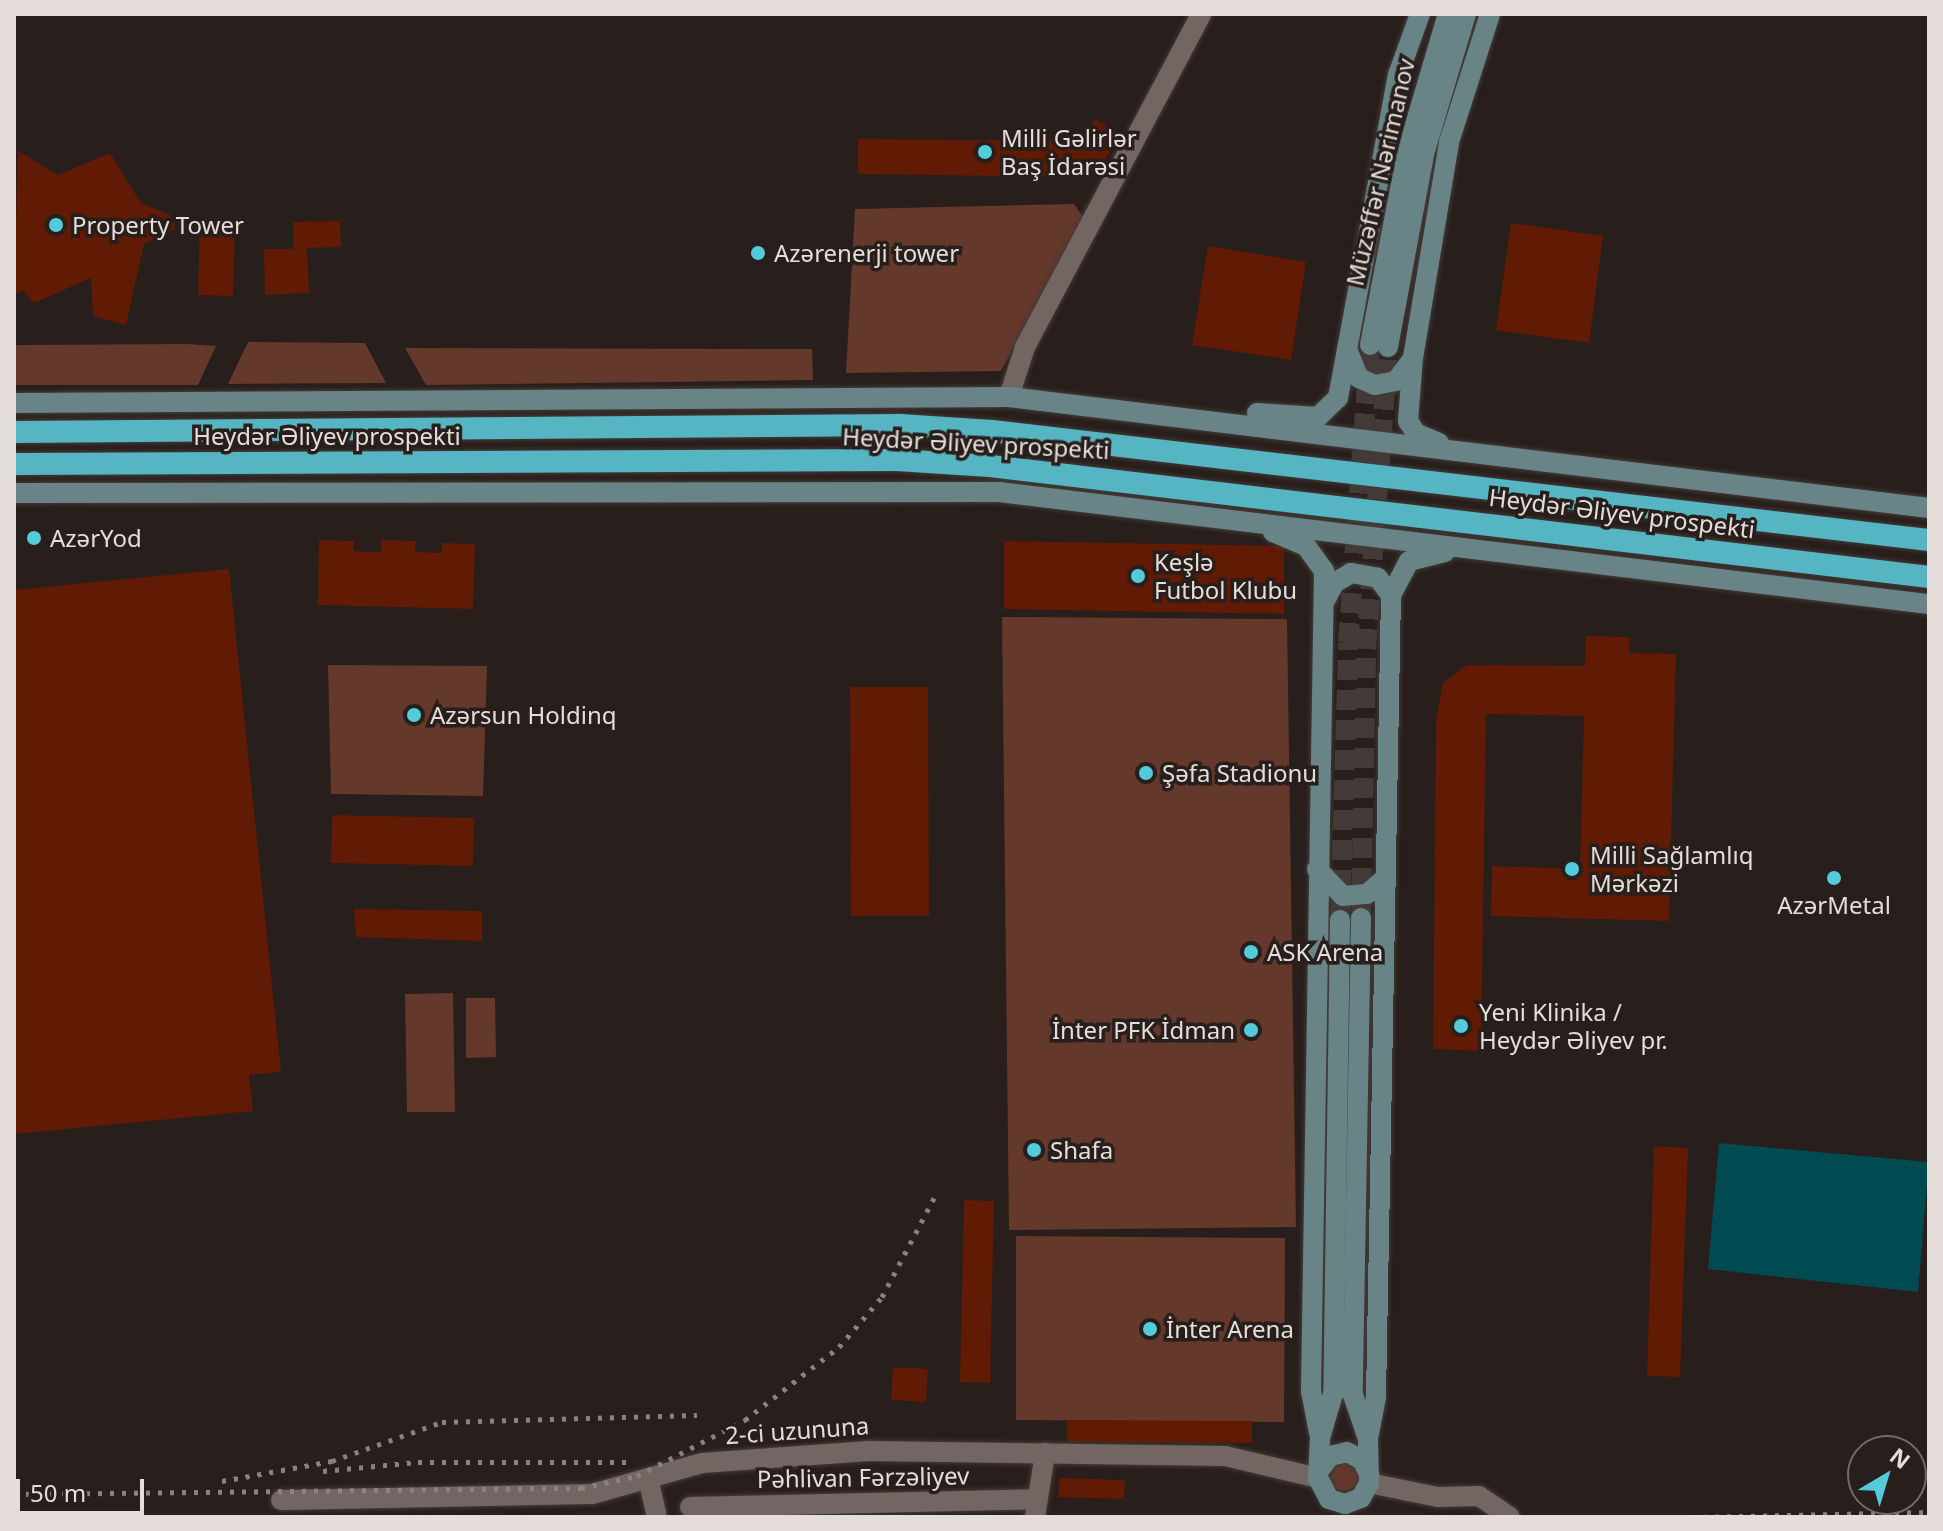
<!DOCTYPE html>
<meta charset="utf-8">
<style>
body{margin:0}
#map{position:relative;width:1943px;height:1531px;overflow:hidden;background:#281e1b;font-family:"Noto Sans",sans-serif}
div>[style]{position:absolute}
.green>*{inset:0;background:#64382b}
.round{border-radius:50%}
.water>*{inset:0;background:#004a52}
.building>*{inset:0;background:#611a04}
.secondary-tunnel>*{height:20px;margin-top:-10px;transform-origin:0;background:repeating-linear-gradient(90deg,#443b38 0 20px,transparent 0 30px)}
.roads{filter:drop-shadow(0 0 2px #433b39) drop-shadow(0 0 2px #433b39)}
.minor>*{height:20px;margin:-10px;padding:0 10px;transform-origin:10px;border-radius:10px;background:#736662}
.secondary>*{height:20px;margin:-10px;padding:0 10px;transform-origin:10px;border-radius:10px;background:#688486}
.trunk>*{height:22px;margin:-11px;padding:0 11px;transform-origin:11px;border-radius:11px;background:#56b5c2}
.rail>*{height:5px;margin-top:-2.5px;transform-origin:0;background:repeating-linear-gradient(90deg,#8b827f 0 4px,transparent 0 12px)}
.dots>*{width:22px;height:22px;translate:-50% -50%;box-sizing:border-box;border:4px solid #281e1b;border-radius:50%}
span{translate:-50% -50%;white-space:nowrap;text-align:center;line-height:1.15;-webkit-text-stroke:7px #281e1b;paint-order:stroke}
.poi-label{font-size:24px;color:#e4ddda}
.left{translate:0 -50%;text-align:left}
.right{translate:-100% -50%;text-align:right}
.street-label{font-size:24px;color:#e4ddda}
.frame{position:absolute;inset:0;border:16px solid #e4ddda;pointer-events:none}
.north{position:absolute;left:1847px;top:1435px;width:80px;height:80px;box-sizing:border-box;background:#281e1b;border:2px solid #736a67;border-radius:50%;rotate:38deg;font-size:22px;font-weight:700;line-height:32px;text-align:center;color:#e4ddda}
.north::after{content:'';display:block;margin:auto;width:28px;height:36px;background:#53cbdb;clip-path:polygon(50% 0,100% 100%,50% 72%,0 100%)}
.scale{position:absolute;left:16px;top:1479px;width:128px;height:36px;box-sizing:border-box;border:4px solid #e4ddda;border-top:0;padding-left:10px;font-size:24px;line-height:28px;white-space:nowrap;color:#e4ddda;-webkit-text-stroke:6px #281e1b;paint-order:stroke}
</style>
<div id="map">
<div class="green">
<i style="clip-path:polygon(1074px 204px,1083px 217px,1001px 371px,846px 373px,855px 209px)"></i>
<i style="clip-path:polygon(248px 342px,365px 343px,386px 383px,228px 384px)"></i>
<i style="clip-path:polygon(14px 345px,189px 344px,216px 346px,198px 385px,14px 385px)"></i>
<i style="clip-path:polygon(405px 348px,812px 349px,813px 380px,426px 385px)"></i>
<i style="clip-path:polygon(1002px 617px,1287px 619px,1296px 1227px,1009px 1230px)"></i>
<i style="clip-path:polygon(328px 665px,487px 666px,483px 796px,331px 794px)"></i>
<i style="clip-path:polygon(453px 993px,455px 1112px,407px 1112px,405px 994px)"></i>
<i style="clip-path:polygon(466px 998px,495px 998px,496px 1057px,466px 1058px)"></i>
<i style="clip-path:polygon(1016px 1236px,1285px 1238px,1284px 1422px,1016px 1420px)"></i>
<i class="round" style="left:1330px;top:1463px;width:28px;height:28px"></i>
</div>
<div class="water">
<i style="clip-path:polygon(1719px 1143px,1929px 1162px,1918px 1292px,1708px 1269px)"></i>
</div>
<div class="building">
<i style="clip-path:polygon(1095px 119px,1123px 135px,1095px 173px,1079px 177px,858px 174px,858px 139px,1081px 141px)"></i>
<i style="clip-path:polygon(18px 151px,58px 175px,110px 153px,141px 203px,175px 217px,175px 229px,144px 244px,126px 325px,93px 316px,91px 278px,34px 303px,22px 290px,14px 295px)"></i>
<i style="clip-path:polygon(340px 221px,341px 247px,307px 248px,309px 293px,265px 295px,264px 249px,293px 249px,293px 222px)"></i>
<i style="clip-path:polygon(200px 223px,235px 224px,233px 296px,198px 295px)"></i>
<i style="clip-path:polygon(1511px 223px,1603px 236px,1589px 343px,1496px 330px)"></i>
<i style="clip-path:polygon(1208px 246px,1306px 262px,1291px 360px,1192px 345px)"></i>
<i style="clip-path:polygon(319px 540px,354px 541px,354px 551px,381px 552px,381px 540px,416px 541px,415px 552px,442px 553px,442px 543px,475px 544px,473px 609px,318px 605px)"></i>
<i style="clip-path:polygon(1004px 541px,1284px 546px,1284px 614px,1004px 609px)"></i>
<i style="clip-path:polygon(229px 569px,281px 1072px,249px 1075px,253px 1111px,14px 1134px,14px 590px)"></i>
<i style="clip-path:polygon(1586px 636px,1629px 637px,1629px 653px,1676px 654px,1669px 921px,1491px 916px,1492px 866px,1580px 869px,1584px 716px,1486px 714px,1481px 1051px,1433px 1049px,1436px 719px,1443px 683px,1467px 665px,1585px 666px)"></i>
<i style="clip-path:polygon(850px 687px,928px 687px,929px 916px,851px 916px)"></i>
<i style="clip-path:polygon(332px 815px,474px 818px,473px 866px,331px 863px)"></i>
<i style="clip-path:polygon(354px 909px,482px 911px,482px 941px,356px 937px)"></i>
<i style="clip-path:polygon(1654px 1146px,1688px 1148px,1680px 1377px,1647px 1376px)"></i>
<i style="clip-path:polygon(964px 1200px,994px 1201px,990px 1383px,960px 1382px)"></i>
<i style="clip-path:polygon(893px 1367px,928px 1369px,926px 1402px,891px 1400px)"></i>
<i style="clip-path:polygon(1067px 1420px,1252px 1421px,1252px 1443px,1067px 1442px)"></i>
<i style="clip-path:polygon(1059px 1478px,1125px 1480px,1124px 1499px,1058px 1497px)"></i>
</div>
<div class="secondary-tunnel">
<i style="left:1361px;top:918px;width:269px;rotate:-88.9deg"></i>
<i style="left:1366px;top:649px;width:303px;rotate:-85.8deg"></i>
<i style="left:1340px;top:920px;width:277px;rotate:-88.3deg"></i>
<i style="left:1348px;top:643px;width:299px;rotate:-85.8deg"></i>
</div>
<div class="roads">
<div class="minor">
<i style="left:1009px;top:397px;width:52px;rotate:-72.3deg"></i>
<i style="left:1025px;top:347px;width:377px;rotate:-62.1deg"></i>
<i style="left:648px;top:1478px;width:37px;rotate:77deg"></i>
<i style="left:1369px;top:1483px;width:70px;rotate:11.5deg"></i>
<i style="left:1438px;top:1497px;width:41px;rotate:-1.4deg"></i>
<i style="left:1479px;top:1496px;width:37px;rotate:34deg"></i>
<i style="left:281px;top:1500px;width:311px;rotate:-1.1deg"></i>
<i style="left:592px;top:1494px;width:114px;rotate:-15.7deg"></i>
<i style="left:702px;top:1463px;width:167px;rotate:-4.1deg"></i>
<i style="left:869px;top:1451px;width:356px;rotate:0.8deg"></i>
<i style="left:1225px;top:1456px;width:96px;rotate:13.3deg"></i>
<i style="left:690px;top:1507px;width:347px;rotate:-1.3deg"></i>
<i style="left:1035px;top:1517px;width:65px;rotate:-81.1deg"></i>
</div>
<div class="secondary">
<i style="left:1370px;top:345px;width:197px;rotate:-79.1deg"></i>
<i style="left:1407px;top:152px;width:144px;rotate:-73.5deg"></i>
<i style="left:1388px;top:347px;width:196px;rotate:-79.4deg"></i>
<i style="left:1424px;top:154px;width:146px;rotate:-73.3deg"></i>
<i style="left:1347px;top:349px;width:31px;rotate:68deg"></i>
<i style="left:1359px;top:378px;width:17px;rotate:24deg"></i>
<i style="left:1375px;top:385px;width:21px;rotate:-11deg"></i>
<i style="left:1396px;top:381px;width:25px;rotate:-53deg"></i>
<i style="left:14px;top:403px;width:995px;rotate:-0.35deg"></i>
<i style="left:1009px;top:397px;width:927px;rotate:6.88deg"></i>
<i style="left:1257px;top:413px;width:61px;rotate:3.8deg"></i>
<i style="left:1318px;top:417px;width:28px;rotate:-44deg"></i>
<i style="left:1338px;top:398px;width:329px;rotate:-79.5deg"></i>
<i style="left:1398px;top:75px;width:65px;rotate:-70.2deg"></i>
<i style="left:1439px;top:443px;width:25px;rotate:-157deg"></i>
<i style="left:1416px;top:433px;width:14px;rotate:-124deg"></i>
<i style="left:1408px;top:421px;width:63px;rotate:-85.5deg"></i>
<i style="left:1413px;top:358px;width:219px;rotate:-80.5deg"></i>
<i style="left:1449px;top:142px;width:134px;rotate:-72.2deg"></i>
<i style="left:14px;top:493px;width:985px;rotate:-0.06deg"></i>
<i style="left:999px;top:492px;width:937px;rotate:6.87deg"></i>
<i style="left:1273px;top:532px;width:36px;rotate:23deg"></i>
<i style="left:1306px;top:546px;width:31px;rotate:54deg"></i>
<i style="left:1324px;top:571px;width:820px;rotate:90.91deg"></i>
<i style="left:1311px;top:1391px;width:43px;rotate:79.2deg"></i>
<i style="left:1326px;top:599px;width:18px;rotate:-63deg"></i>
<i style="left:1334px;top:583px;width:20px;rotate:-30deg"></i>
<i style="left:1351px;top:573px;width:27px;rotate:10deg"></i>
<i style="left:1378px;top:578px;width:21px;rotate:53deg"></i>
<i style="left:1317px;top:869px;width:37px;rotate:46deg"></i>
<i style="left:1343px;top:896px;width:24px;rotate:-5deg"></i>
<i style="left:1367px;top:894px;width:23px;rotate:-41deg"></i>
<i style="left:1361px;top:918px;width:477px;rotate:91deg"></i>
<i style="left:1353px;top:1395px;width:43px;rotate:71.1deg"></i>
<i style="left:1340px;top:920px;width:474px;rotate:90.8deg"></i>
<i style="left:1333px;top:1394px;width:46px;rotate:106.5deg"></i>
<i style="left:1320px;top:1438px;width:40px;rotate:92.9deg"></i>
<i style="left:1318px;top:1478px;width:24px;rotate:62deg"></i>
<i style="left:1329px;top:1499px;width:17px;rotate:17deg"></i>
<i style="left:1345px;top:1504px;width:17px;rotate:-21deg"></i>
<i style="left:1361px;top:1498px;width:17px;rotate:-62deg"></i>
<i style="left:1369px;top:1483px;width:44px;rotate:-91.3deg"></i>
<i style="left:1368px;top:1439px;width:43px;rotate:-79.2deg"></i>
<i style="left:1376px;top:1397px;width:802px;rotate:-88.93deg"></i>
<i style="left:1391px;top:595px;width:38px;rotate:-62deg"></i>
<i style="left:1409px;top:561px;width:37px;rotate:-14deg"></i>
<i style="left:1320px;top:1469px;width:16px;rotate:-52deg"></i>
<i style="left:1330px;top:1456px;width:17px;rotate:-13deg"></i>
<i style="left:1347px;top:1452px;width:17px;rotate:28deg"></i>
<i style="left:1362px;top:1460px;width:16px;rotate:63deg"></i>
</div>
<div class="trunk">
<i style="left:14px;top:432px;width:886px;rotate:-0.45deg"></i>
<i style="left:900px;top:425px;width:92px;rotate:3.7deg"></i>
<i style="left:992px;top:431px;width:943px;rotate:6.64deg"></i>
<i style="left:14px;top:464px;width:883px;rotate:-0.26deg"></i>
<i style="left:897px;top:460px;width:93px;rotate:3.7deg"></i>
<i style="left:990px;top:466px;width:946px;rotate:6.74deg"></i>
</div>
</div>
<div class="rail">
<i style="left:323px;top:1471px;width:95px;rotate:-5.4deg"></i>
<i style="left:418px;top:1462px;width:213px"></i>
<i style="left:222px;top:1481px;width:112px;rotate:-10.3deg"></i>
<i style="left:332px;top:1461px;width:117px;rotate:-19.5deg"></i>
<i style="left:442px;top:1422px;width:255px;rotate:-1.6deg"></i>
<i style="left:14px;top:1494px;width:567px;rotate:-0.61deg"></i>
<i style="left:581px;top:1488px;width:57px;rotate:-12.1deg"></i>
<i style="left:637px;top:1476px;width:122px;rotate:-27.4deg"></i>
<i style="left:745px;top:1420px;width:119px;rotate:-37.8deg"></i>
<i style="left:839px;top:1347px;width:66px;rotate:-49.3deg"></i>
<i style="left:882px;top:1297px;width:114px;rotate:-62.3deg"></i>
<i style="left:1691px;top:1517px;width:238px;rotate:-1.2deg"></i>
</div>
<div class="dots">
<i style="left:985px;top:152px;background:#53cbdb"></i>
<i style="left:56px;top:225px;background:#53cbdb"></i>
<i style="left:758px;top:253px;background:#53cbdb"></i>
<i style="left:34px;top:538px;background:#53cbdb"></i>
<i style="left:1138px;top:576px;background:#53cbdb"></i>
<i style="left:414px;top:715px;background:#53cbdb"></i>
<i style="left:1146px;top:773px;background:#53cbdb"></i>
<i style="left:1572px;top:869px;background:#53cbdb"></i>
<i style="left:1834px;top:878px;background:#53cbdb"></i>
<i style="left:1251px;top:952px;background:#53cbdb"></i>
<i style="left:1461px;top:1026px;background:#53cbdb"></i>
<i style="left:1251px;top:1030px;background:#53cbdb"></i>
<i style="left:1034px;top:1150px;background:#53cbdb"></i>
<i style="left:1150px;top:1329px;background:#53cbdb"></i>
</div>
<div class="poi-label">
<span class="left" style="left:1001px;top:152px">Milli Gəlirlər<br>Baş İdarəsi</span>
<span class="left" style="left:72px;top:225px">Property Tower</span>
<span class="left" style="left:774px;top:253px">Azərenerji tower</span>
<span class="left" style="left:50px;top:538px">AzərYod</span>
<span class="left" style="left:1154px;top:576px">Keşlə<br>Futbol Klubu</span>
<span class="left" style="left:430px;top:715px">Azərsun Holdinq</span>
<span class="left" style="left:1162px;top:773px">Şəfa Stadionu</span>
<span class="left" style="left:1590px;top:869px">Milli Sağlamlıq<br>Mərkəzi</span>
<span style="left:1834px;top:905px">AzərMetal</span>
<span class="left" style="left:1267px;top:952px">ASK Arena</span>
<span class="left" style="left:1479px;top:1026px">Yeni Klinika /<br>Heydər Əliyev pr.</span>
<span class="right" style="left:1235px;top:1030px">İnter PFK İdman</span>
<span class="left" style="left:1050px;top:1150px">Shafa</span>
<span class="left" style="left:1166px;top:1329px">İnter Arena</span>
</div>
<div class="street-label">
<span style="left:1380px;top:172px;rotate:-77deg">Müzəffər Nərimanov</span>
<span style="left:327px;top:436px">Heydər Əliyev prospekti</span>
<span style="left:976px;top:443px;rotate:3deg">Heydər Əliyev prospekti</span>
<span style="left:1622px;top:513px;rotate:7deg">Heydər Əliyev prospekti</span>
<span style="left:797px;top:1430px;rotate:-4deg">2-ci uzununa</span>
<span style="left:863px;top:1477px;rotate:-1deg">Pəhlivan Fərzəliyev</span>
</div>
<div class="frame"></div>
<div class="north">N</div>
<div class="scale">50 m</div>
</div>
